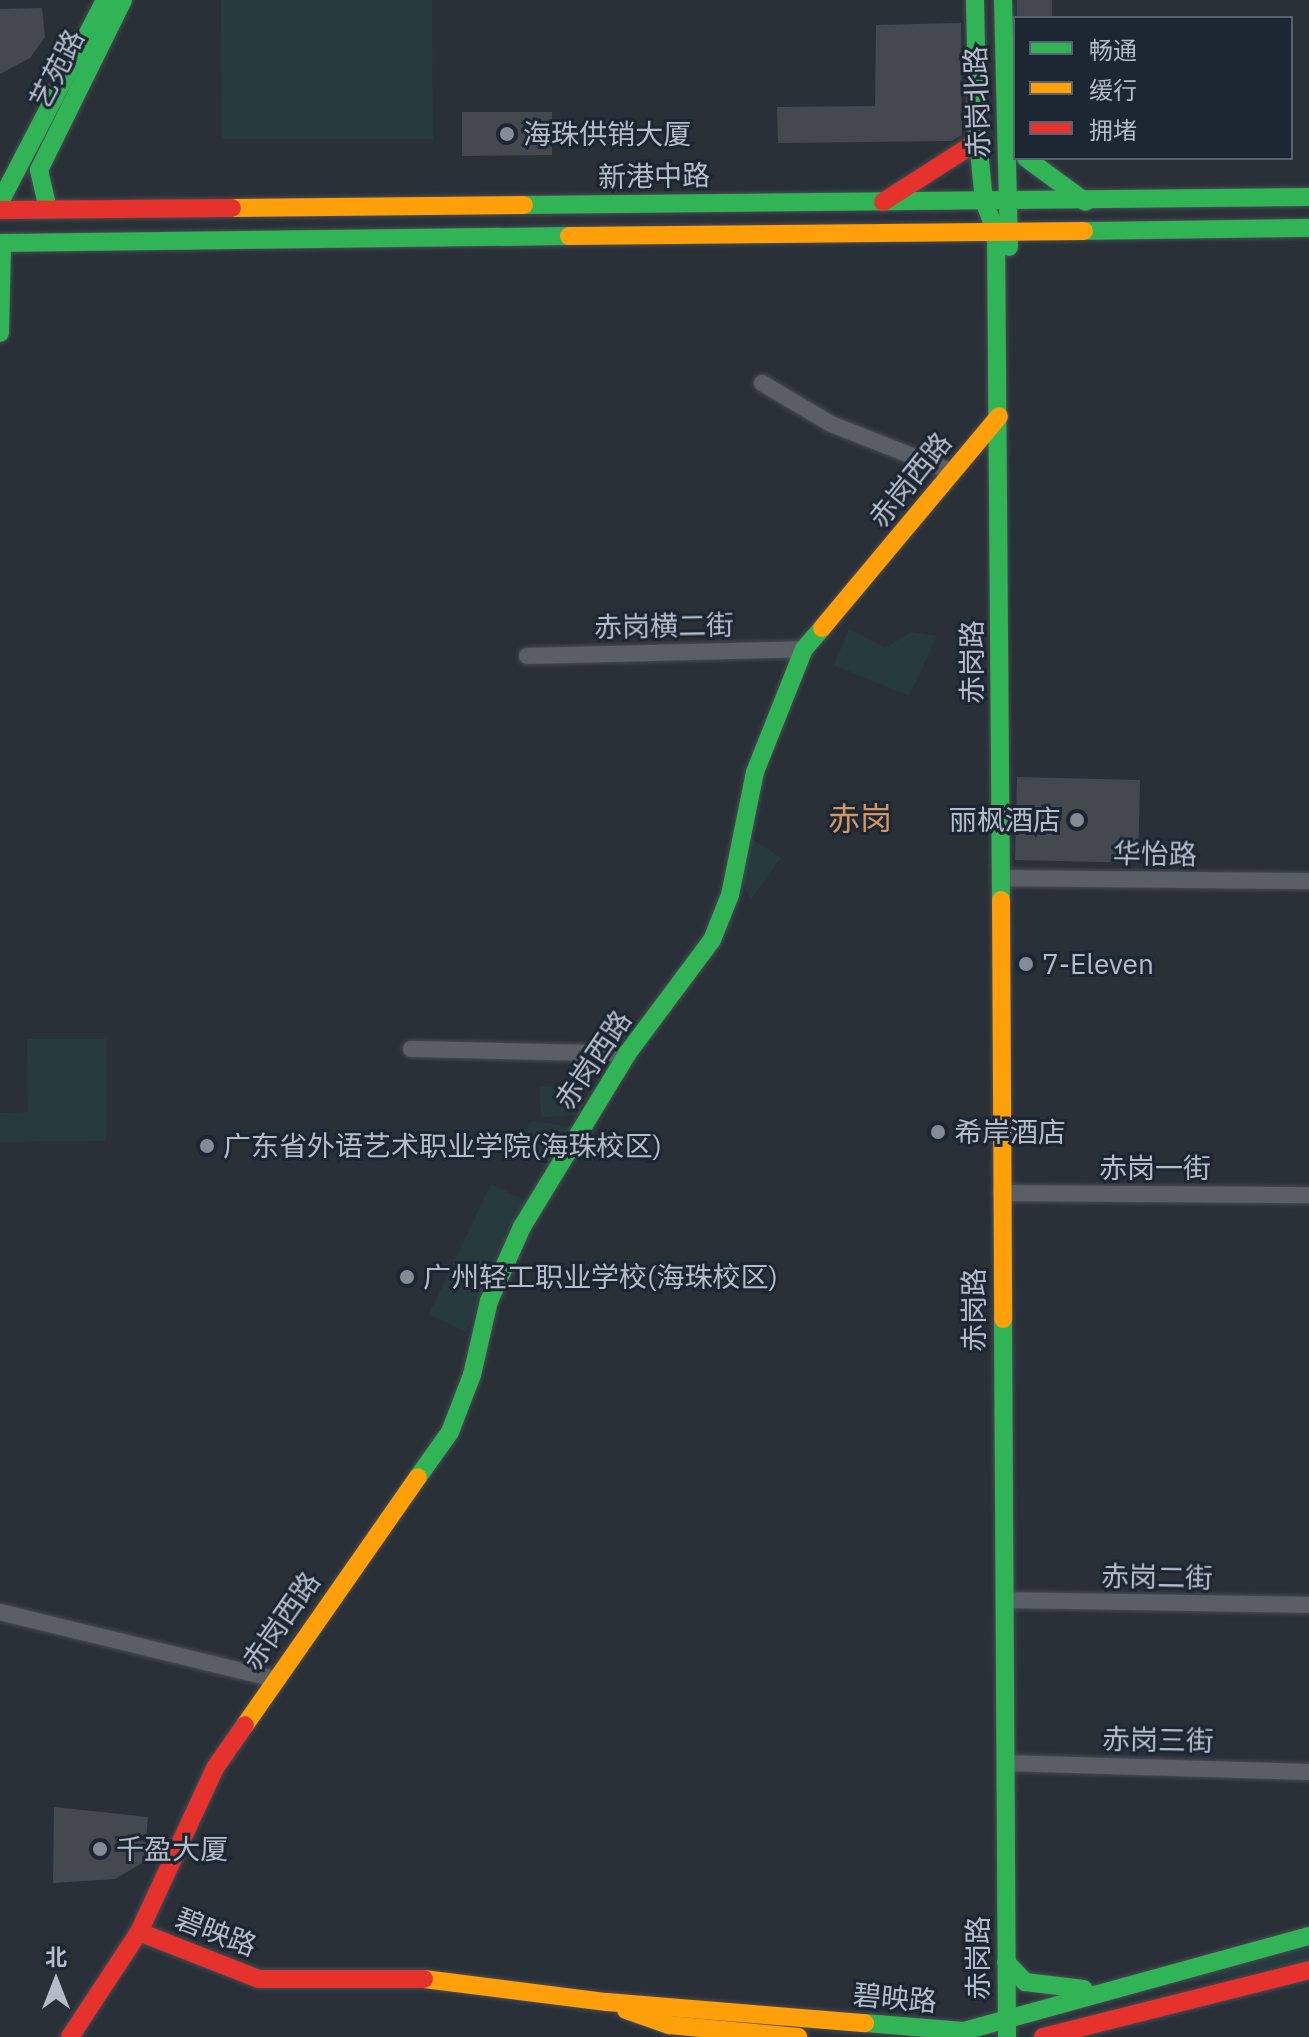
<!DOCTYPE html>
<meta charset="utf-8">
<style>
body{margin:0}
#map{position:relative;width:1309px;height:2037px;overflow:hidden;background:#2a3038;font-family:"IBM Plex Sans","Noto Sans SC",sans-serif}
div>[style]{position:absolute}
.green>*{inset:0;background:#273a3e}
.building>*{inset:0;background:#444950}
.roads{filter:drop-shadow(0 0 2px #484c53) drop-shadow(0 0 2px #484c53)}
.street>*{height:16px;margin:-8px;padding:0 8px;transform-origin:8px;border-radius:8px;background:#5a5e66}
.fast>*{height:18px;margin:-9px;padding:0 9px;transform-origin:9px;border-radius:9px;background:#30b455}
.slow>*{height:18px;margin:-9px;padding:0 9px;transform-origin:9px;border-radius:9px;background:#ff9f0a}
.jam>*{height:18px;margin:-9px;padding:0 9px;transform-origin:9px;border-radius:9px;background:#e5322d}
.dots>*{width:22px;height:22px;translate:-50% -50%;box-sizing:border-box;border:4px solid #1d2633;border-radius:50%}
span{translate:-50% -50%;white-space:nowrap;text-align:center;line-height:1.15;-webkit-text-stroke:6px #1d2633;paint-order:stroke}
.street-label{font-size:28px;color:#b4bcc9}
.poi-label{font-size:28px;color:#b4bcc9}
.left{translate:0 -50%;text-align:left}
.right{translate:-100% -50%;text-align:right}
.quarter-label{font-size:32px;color:#d59563}
.legend{position:absolute;left:1013px;top:16px;width:280px;height:144px;box-sizing:border-box;background:#1d2633;border:2px solid #59626f;margin:0;padding:10px 14px;list-style:none;font-size:24px;color:#b4bcc9}
.legend li{display:flex;align-items:center;gap:16px;height:40px}
.legend b{width:40px;border:2px solid #59626f}
.north{position:absolute;left:16px;top:1941px;width:80px;height:80px;-webkit-text-stroke:6px #1d2633;paint-order:stroke;rotate:0deg;font-size:22px;font-weight:700;line-height:32px;text-align:center;color:#b4bcc9}
.north::after{content:'';display:block;margin:auto;width:28px;height:36px;background:#b4bcc9;clip-path:polygon(50% 0,100% 100%,50% 72%,0 100%)}
</style>
<div id="map">
<div class="green">
<i style="clip-path:polygon(221px 0,432px 0,433px 139px,222px 139px)"></i>
<i style="clip-path:polygon(849px 629px,885px 648px,911px 632px,937px 636px,909px 696px,834px 665px)"></i>
<i style="clip-path:polygon(745px 834px,781px 858px,751px 899px,737px 874px)"></i>
<i style="clip-path:polygon(27px 1039px,106px 1039px,106px 1141px,0 1142px,0 1113px,28px 1112px)"></i>
<i style="clip-path:polygon(581px 1085px,583px 1115px,541px 1117px,540px 1087px)"></i>
<i style="clip-path:polygon(531px 1121px,574px 1127px,548px 1168px,513px 1151px)"></i>
<i style="clip-path:polygon(491px 1184px,529px 1202px,466px 1332px,429px 1314px)"></i>
<i style="clip-path:polygon(1309px 1943px,1309px 1961px,1183px 1984px,1198px 1970px)"></i>
</div>
<div class="building">
<i style="clip-path:polygon(1017px 0,1052px 0,1052px 18px,1017px 18px)"></i>
<i style="clip-path:polygon(42px 8px,45px 37px,30px 58px,0 74px,0 9px)"></i>
<i style="clip-path:polygon(961px 23px,962px 135px,952px 141px,778px 143px,777px 107px,875px 106px,876px 25px)"></i>
<i style="clip-path:polygon(462px 112px,552px 112px,552px 155px,462px 156px)"></i>
<i style="clip-path:polygon(1017px 777px,1140px 780px,1138px 863px,1015px 860px)"></i>
<i style="clip-path:polygon(54px 1807px,148px 1817px,144px 1862px,115px 1879px,53px 1883px)"></i>
</div>
<div class="roads">
<div class="street">
<i style="left:762px;top:383px;width:80px;rotate:30.7deg"></i>
<i style="left:831px;top:424px;width:131px;rotate:21.5deg"></i>
<i style="left:527px;top:656px;width:277px;rotate:-1.4deg"></i>
<i style="left:1001px;top:878px;width:308px;rotate:0.6deg"></i>
<i style="left:411px;top:1049px;width:216px;rotate:1.3deg"></i>
<i style="left:1001px;top:1193px;width:308px;rotate:0.4deg"></i>
<i style="left:1004px;top:1600px;width:305px;rotate:0.9deg"></i>
<i style="left:0;top:1612px;width:282px;rotate:13.7deg"></i>
<i style="left:1005px;top:1763px;width:304px;rotate:1.7deg"></i>
</div>
<div class="fast">
<i style="left:975px;top:0;width:141px;rotate:88.8deg"></i>
<i style="left:978px;top:141px;width:60px;rotate:84.3deg"></i>
<i style="left:984px;top:201px;width:33px;rotate:69deg"></i>
<i style="left:996px;top:232px;width:668px;rotate:89.57deg"></i>
<i style="left:1003px;top:0;width:247px;rotate:88.6deg"></i>
<i style="left:1026px;top:158px;width:74px;rotate:36.3deg"></i>
<i style="left:0;top:202px;width:228px;rotate:-62.5deg"></i>
<i style="left:524px;top:205px;width:785px;rotate:-0.58deg"></i>
<i style="left:48px;top:209px;width:40px;rotate:-103deg"></i>
<i style="left:39px;top:170px;width:190px;rotate:-63.7deg"></i>
<i style="left:1084px;top:231px;width:225px;rotate:-0.8deg"></i>
<i style="left:0;top:243px;width:569px;rotate:-0.7deg"></i>
<i style="left:0;top:333px;width:90px;rotate:-88.7deg"></i>
<i style="left:1003px;top:1319px;width:718px;rotate:89.68deg"></i>
<i style="left:418px;top:1477px;width:55px;rotate:-54.6deg"></i>
<i style="left:450px;top:1432px;width:61px;rotate:-68.9deg"></i>
<i style="left:472px;top:1375px;width:76px;rotate:-77.1deg"></i>
<i style="left:489px;top:1301px;width:81px;rotate:-66deg"></i>
<i style="left:522px;top:1227px;width:202px;rotate:-58.7deg"></i>
<i style="left:627px;top:1054px;width:142px;rotate:-53.3deg"></i>
<i style="left:712px;top:940px;width:48px;rotate:-68.2deg"></i>
<i style="left:730px;top:895px;width:126px;rotate:-78.5deg"></i>
<i style="left:755px;top:772px;width:132px;rotate:-68.3deg"></i>
<i style="left:804px;top:649px;width:28px;rotate:-49deg"></i>
<i style="left:1006px;top:1962px;width:28px;rotate:46deg"></i>
<i style="left:1025px;top:1982px;width:59px;rotate:6.8deg"></i>
<i style="left:865px;top:2023px;width:99px;rotate:4.6deg"></i>
<i style="left:964px;top:2031px;width:358px;rotate:-15.4deg"></i>
</div>
<div class="slow">
<i style="left:232px;top:208px;width:292px;rotate:-0.6deg"></i>
<i style="left:569px;top:236px;width:515px;rotate:-0.56deg"></i>
<i style="left:822px;top:628px;width:276px;rotate:-50.1deg"></i>
<i style="left:1001px;top:900px;width:419px;rotate:89.7deg"></i>
<i style="left:245px;top:1725px;width:302px;rotate:-55.1deg"></i>
<i style="left:424px;top:1979px;width:184px;rotate:7.2deg"></i>
<i style="left:607px;top:2002px;width:259px;rotate:4.7deg"></i>
<i style="left:626px;top:2010px;width:46px;rotate:19.2deg"></i>
<i style="left:669px;top:2025px;width:130px;rotate:5.3deg"></i>
</div>
<div class="jam">
<i style="left:883px;top:202px;width:113px;rotate:-32.7deg"></i>
<i style="left:0;top:210px;width:232px;rotate:-0.5deg"></i>
<i style="left:139px;top:1932px;width:129px;rotate:21.4deg"></i>
<i style="left:259px;top:1979px;width:165px"></i>
<i style="left:70px;top:2037px;width:126px;rotate:-56.7deg"></i>
<i style="left:139px;top:1932px;width:181px;rotate:-65.1deg"></i>
<i style="left:215px;top:1768px;width:52px;rotate:-55.1deg"></i>
<i style="left:1043px;top:2037px;width:274px;rotate:-14.1deg"></i>
</div>
</div>
<div class="dots">
<i style="left:507px;top:134px;background:#848b96"></i>
<i style="left:1077px;top:820px;background:#848b96"></i>
<i style="left:1026px;top:964px;background:#848b96"></i>
<i style="left:938px;top:1132px;background:#848b96"></i>
<i style="left:207px;top:1146px;background:#848b96"></i>
<i style="left:407px;top:1277px;background:#848b96"></i>
<i style="left:100px;top:1849px;background:#848b96"></i>
</div>
<div class="street-label">
<span style="left:57px;top:69px;rotate:-63deg">艺苑路</span>
<span style="left:977px;top:102px;rotate:-92deg">赤岗北路</span>
<span style="left:654px;top:176px;rotate:-1deg">新港中路</span>
<span style="left:910px;top:480px;rotate:-51deg">赤岗西路</span>
<span style="left:664px;top:626px;rotate:-1deg">赤岗横二街</span>
<span style="left:972px;top:662px;rotate:-90deg">赤岗路</span>
<span style="left:1155px;top:854px;rotate:1deg">华怡路</span>
<span style="left:593px;top:1060px;rotate:-56deg">赤岗西路</span>
<span style="left:1155px;top:1168px">赤岗一街</span>
<span style="left:974px;top:1310px;rotate:-90deg">赤岗路</span>
<span style="left:1157px;top:1577px;rotate:1deg">赤岗二街</span>
<span style="left:281px;top:1621px;rotate:-55deg">赤岗西路</span>
<span style="left:1158px;top:1740px;rotate:1deg">赤岗三街</span>
<span style="left:216px;top:1932px;rotate:21deg">碧映路</span>
<span style="left:978px;top:1958px;rotate:-90deg">赤岗路</span>
<span style="left:895px;top:1998px;rotate:5deg">碧映路</span>
</div>
<div class="poi-label">
<span class="left" style="left:523px;top:134px">海珠供销大厦</span>
<span class="right" style="left:1061px;top:820px">丽枫酒店</span>
<span class="left" style="left:1042px;top:964px">7-Eleven</span>
<span class="left" style="left:954px;top:1132px">希岸酒店</span>
<span class="left" style="left:223px;top:1146px">广东省外语艺术职业学院(海珠校区)</span>
<span class="left" style="left:423px;top:1277px">广州轻工职业学校(海珠校区)</span>
<span class="left" style="left:116px;top:1849px">千盈大厦</span>
</div>
<div class="quarter-label">
<span style="left:860px;top:818px">赤岗</span>
</div>
<ul class="legend">
<li><b style="height:10px;background:#30b455"></b>畅通</li>
<li><b style="height:10px;background:#ff9f0a"></b>缓行</li>
<li><b style="height:10px;background:#e5322d"></b>拥堵</li>
</ul>
<div class="north">北</div>
</div>
